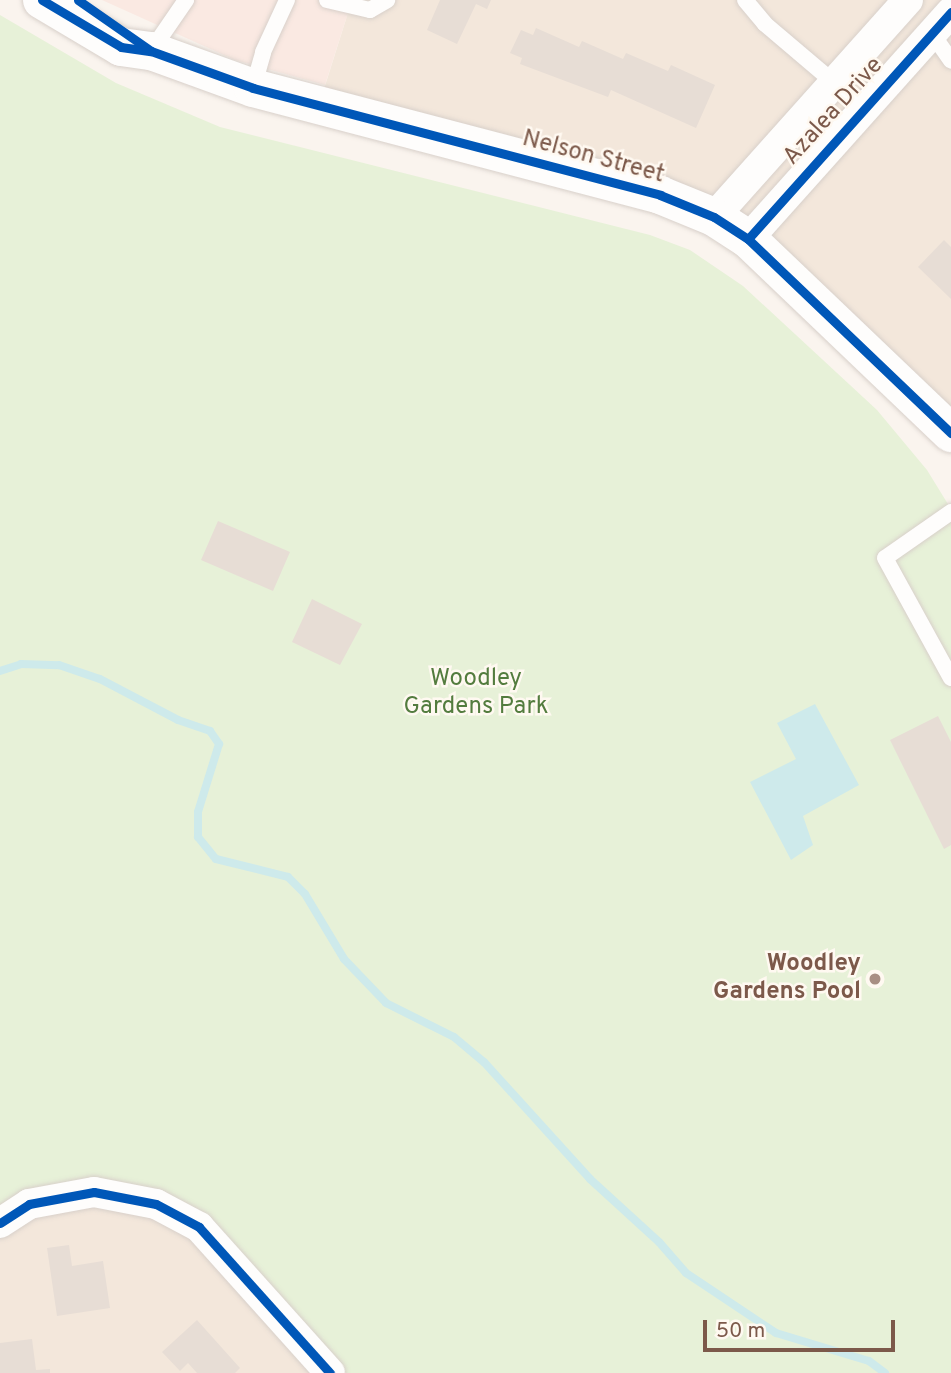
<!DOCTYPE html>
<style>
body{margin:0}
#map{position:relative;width:951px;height:1373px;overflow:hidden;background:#faf4ee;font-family:Overpass,sans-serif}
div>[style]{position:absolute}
.residential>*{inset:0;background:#f3e7db}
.commercial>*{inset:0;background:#fae9e2}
.green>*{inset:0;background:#e7f1d8}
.water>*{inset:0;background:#ceeaeb}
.stream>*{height:8px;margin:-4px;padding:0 4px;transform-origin:4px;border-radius:4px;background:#ceeaeb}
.building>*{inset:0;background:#e7ddd5}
.roads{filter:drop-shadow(0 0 2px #d8d0ca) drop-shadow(0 0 2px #d8d0ca)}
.lane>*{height:16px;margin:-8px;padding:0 8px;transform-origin:8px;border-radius:8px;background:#fefdfc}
.street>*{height:30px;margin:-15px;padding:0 15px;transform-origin:15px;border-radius:15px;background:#fefdfc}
.secondary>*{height:38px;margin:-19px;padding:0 19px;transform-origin:19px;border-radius:19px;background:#fefdfc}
.cycleway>*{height:9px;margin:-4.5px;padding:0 4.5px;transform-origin:4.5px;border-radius:4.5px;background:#0057b8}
.dots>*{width:19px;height:19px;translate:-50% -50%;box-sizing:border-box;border:4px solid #fff9f1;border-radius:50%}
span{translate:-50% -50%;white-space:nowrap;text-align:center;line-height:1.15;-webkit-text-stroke:5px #fff9f1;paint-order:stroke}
.street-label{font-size:24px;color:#7c594a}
.park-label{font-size:24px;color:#537c3e}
.poi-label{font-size:24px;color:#7c594a;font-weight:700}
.right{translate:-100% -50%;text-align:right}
.scale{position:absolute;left:703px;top:1320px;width:192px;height:32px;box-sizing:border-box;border:4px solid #7c594a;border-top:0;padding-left:9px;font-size:21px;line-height:24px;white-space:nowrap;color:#7c594a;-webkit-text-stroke:5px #fff9f1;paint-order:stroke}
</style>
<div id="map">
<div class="residential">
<i style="clip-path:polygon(352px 0,951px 0,951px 433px,748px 239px,319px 105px)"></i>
<i style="clip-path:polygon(29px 1204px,156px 1204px,330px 1373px,0 1373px,0 1223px)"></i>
</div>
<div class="commercial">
<i style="clip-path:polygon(102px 0,352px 0,325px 85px,235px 60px)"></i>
</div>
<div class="green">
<i style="clip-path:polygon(0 15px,116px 83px,220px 127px,650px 235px,690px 250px,743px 286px,877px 410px,927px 470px,951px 509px,951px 1373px,330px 1373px,199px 1227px,94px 1192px,0 1223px)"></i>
</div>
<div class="water">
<i style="clip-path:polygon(815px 704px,859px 785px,803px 816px,813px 845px,791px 860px,750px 782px,796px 759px,777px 723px)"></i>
</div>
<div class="stream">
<i style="left:0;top:671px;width:22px;rotate:-18deg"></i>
<i style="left:21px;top:664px;width:38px;rotate:2deg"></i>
<i style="left:59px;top:665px;width:43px;rotate:18.9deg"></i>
<i style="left:100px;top:679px;width:88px;rotate:27.7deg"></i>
<i style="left:178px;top:720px;width:34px;rotate:19deg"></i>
<i style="left:210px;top:731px;width:16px;rotate:55deg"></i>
<i style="left:219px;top:744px;width:71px;rotate:107.2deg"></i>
<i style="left:198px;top:812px;width:25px;rotate:90deg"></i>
<i style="left:198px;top:837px;width:28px;rotate:51deg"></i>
<i style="left:216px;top:859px;width:74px;rotate:14deg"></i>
<i style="left:288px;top:877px;width:24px;rotate:45deg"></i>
<i style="left:305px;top:894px;width:76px;rotate:59deg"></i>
<i style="left:344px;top:959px;width:61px;rotate:46.3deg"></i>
<i style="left:386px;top:1003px;width:76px;rotate:26.6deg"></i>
<i style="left:454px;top:1037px;width:39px;rotate:40deg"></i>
<i style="left:484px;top:1062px;width:158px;rotate:47.8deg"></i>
<i style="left:590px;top:1179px;width:93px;rotate:42.4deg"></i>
<i style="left:659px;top:1242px;width:41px;rotate:48.9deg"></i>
<i style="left:686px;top:1273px;width:108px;rotate:33.7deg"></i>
<i style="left:776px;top:1333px;width:97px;rotate:16.8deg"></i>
<i style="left:869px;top:1361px;width:20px;rotate:37deg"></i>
</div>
<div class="building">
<i style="clip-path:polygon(440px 0,491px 0,487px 9px,476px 4px,457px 44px,427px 30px)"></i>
<i style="clip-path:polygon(536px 28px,579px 47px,582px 41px,623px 59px,626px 53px,668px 71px,671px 65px,715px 85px,696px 128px,611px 90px,608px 97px,520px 64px,522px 58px,510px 53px,521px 30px,533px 35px)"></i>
<i style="clip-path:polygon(944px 240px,951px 247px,951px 299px,918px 267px)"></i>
<i style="clip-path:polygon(218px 521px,290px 552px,273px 591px,201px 560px)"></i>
<i style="clip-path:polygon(312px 599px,362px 624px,340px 665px,292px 642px)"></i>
<i style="clip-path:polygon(938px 716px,951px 742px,951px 845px,944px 849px,890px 740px)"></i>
<i style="clip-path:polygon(69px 1245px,72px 1266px,103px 1261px,110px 1308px,57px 1316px,47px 1248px)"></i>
<i style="clip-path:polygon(197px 1320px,240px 1368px,235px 1373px,197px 1373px,188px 1363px,180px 1371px,162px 1352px)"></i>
<i style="clip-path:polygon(32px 1339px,36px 1370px,50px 1369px,50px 1373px,0 1373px,0 1343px)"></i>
</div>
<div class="roads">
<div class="lane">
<i style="left:327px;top:0;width:44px;rotate:13.1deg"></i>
<i style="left:370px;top:10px;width:20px;rotate:-30deg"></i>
<i style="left:745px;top:0;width:31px;rotate:50deg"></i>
<i style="left:765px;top:24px;width:130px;rotate:40.3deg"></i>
<i style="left:931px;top:32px;width:35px;rotate:55deg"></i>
<i style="left:151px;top:51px;width:62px;rotate:-55.5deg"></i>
<i style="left:253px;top:88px;width:37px;rotate:-74deg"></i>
<i style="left:263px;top:52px;width:57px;rotate:-65.2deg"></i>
<i style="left:951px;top:512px;width:80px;rotate:145.1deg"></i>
<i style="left:885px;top:558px;width:137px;rotate:61.2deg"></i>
</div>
<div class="street">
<i style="left:714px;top:217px;width:291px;rotate:-48.2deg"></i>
<i style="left:748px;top:239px;width:305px;rotate:-48.2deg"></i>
<i style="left:0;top:1223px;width:35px;rotate:-33deg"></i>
<i style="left:29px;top:1204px;width:66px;rotate:-10.5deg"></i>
<i style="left:94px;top:1192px;width:63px;rotate:11deg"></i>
<i style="left:156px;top:1204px;width:49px;rotate:28.1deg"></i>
<i style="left:199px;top:1227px;width:196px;rotate:48.1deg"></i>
</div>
<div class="secondary">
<i style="left:42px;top:0;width:92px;rotate:30.7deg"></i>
<i style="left:121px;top:47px;width:30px;rotate:8deg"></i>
<i style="left:151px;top:51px;width:109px;rotate:19.9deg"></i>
<i style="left:253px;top:88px;width:421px;rotate:14.7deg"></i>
<i style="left:660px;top:195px;width:58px;rotate:22.2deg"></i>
<i style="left:714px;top:217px;width:40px;rotate:32.9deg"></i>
<i style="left:748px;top:239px;width:281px;rotate:43.7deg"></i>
</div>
</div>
<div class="cycleway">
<i style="left:42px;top:0;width:92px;rotate:30.7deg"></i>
<i style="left:121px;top:47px;width:30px;rotate:8deg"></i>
<i style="left:151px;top:51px;width:109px;rotate:19.9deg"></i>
<i style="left:253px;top:88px;width:421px;rotate:14.7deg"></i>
<i style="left:660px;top:195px;width:58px;rotate:22.2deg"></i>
<i style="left:714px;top:217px;width:40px;rotate:32.9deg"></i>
<i style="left:748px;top:239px;width:281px;rotate:43.7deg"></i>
<i style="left:78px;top:0;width:89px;rotate:34.9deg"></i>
<i style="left:748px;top:239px;width:305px;rotate:-48.2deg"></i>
<i style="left:0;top:1223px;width:35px;rotate:-33deg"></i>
<i style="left:29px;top:1204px;width:66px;rotate:-10.5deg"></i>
<i style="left:94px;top:1192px;width:63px;rotate:11deg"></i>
<i style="left:156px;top:1204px;width:49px;rotate:28.1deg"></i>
<i style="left:199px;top:1227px;width:196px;rotate:48.1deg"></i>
</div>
<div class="dots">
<i style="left:875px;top:979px;background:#a88f83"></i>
</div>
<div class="street-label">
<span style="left:834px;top:112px;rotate:-48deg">Azalea Drive</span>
<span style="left:593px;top:158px;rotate:15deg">Nelson Street</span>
</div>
<div class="park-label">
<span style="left:476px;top:694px">Woodley<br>Gardens Park</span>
</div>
<div class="poi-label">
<span class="right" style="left:861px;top:979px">Woodley<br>Gardens Pool</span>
</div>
<div class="scale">50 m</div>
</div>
